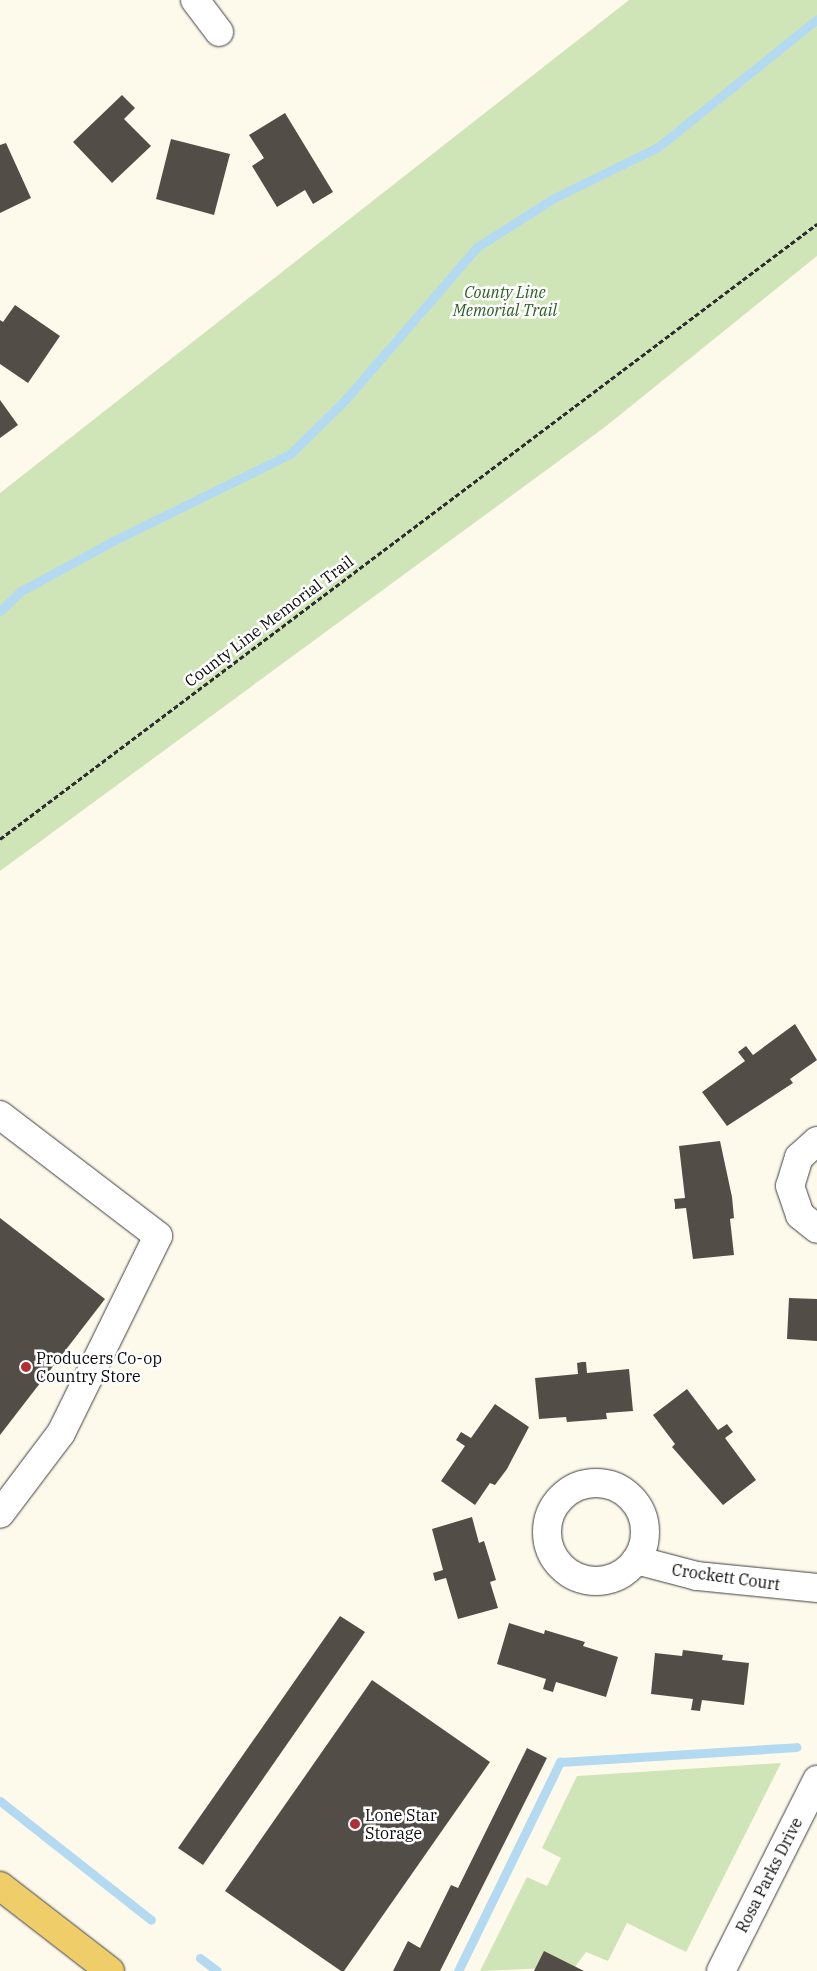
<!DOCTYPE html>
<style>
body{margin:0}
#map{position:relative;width:817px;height:1971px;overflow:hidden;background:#fefaeb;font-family:"IBM Plex Serif",serif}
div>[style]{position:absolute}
.green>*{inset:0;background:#cfe5b8}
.stream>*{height:9px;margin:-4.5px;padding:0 4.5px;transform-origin:4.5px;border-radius:4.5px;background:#b3daf1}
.building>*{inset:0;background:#534d48}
.path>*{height:3px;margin-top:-1.5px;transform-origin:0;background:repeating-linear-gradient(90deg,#2d2d2d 0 5px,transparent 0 7.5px)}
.roads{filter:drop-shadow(0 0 1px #3e3e3e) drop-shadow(0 0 1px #3e3e3e)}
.minor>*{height:28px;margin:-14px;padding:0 14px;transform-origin:14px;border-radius:14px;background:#fff}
.minor>.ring{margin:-14px;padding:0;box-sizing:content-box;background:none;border:28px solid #fff;border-radius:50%}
.major>*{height:28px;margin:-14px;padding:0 14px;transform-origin:14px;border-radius:14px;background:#efce6a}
.dots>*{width:14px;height:14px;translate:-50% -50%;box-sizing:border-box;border:2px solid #fff;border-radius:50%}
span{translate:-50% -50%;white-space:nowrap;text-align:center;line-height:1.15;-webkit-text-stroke:5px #fff;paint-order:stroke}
.park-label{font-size:16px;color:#2e5e21;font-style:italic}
.street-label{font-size:16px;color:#0b0b0b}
.poi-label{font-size:16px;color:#0b0b0b}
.left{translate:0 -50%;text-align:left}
</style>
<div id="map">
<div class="green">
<i style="clip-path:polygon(629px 0,817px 0,817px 256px,605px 427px,0 871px,0 493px)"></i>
<i style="clip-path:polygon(781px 1763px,686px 1952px,627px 1923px,608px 1961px,586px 1952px,575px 1967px,480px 1971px,527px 1877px,547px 1886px,561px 1858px,542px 1848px,577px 1776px)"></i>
</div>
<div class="stream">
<i style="left:0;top:611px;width:29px;rotate:-44deg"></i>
<i style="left:21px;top:591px;width:105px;rotate:-28.5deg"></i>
<i style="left:113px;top:541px;width:197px;rotate:-26.2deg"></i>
<i style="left:290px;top:454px;width:77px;rotate:-44.5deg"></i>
<i style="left:345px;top:400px;width:202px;rotate:-49.2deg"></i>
<i style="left:477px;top:247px;width:91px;rotate:-32.5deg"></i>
<i style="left:554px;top:198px;width:116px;rotate:-26.1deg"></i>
<i style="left:658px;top:147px;width:204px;rotate:-38.8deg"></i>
<i style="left:0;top:1801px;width:192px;rotate:38.2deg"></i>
<i style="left:200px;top:1958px;width:21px;rotate:37deg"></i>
<i style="left:458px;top:1971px;width:233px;rotate:-64deg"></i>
<i style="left:560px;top:1762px;width:237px;rotate:-3.6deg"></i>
</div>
<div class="building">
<i style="clip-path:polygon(122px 95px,135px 108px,124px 119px,151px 146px,112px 183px,73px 142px)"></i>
<i style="clip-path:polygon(285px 113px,333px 192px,313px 204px,305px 190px,277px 207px,252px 166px,264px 158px,249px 135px)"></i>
<i style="clip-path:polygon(171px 139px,230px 154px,214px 215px,156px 199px)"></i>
<i style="clip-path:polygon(6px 143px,31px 198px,0 213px,0 145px)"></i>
<i style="clip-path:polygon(15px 305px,60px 336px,28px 383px,0 364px,0 320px,3px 322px)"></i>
<i style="clip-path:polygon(0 400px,18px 425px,0 438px)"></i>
<i style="clip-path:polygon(795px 1024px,817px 1060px,790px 1079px,793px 1083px,727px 1126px,702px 1092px,745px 1061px,738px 1052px,746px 1046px,753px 1055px)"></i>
<i style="clip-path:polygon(720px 1141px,732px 1197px,734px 1218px,730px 1219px,734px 1255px,693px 1259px,686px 1208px,675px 1209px,675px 1204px,674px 1199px,685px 1198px,679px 1146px)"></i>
<i style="clip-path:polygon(0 1218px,105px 1299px,0 1435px)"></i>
<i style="clip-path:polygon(789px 1298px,817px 1299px,817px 1341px,787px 1339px)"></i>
<i style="clip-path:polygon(582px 1362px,586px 1362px,587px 1373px,629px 1369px,633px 1411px,606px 1413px,607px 1419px,567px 1422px,566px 1417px,539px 1419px,535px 1378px,578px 1374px,577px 1363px)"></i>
<i style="clip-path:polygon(687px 1389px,718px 1430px,727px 1424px,733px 1432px,725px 1438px,756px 1480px,723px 1505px,672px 1447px,675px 1444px,653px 1415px)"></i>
<i style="clip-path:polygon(495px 1404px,529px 1427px,507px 1469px,495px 1485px,490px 1483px,475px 1505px,441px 1481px,465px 1446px,456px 1440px,461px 1432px,471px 1438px)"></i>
<i style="clip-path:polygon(472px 1517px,479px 1543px,484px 1541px,496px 1580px,490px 1582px,498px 1608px,458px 1619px,446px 1578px,435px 1581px,433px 1573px,443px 1570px,432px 1529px)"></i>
<i style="clip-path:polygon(340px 1616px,365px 1632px,203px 1865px,178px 1848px)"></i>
<i style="clip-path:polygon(509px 1623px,544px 1634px,545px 1630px,585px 1642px,583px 1646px,618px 1657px,606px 1697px,556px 1682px,553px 1692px,543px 1689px,546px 1679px,497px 1664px)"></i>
<i style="clip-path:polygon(683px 1650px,723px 1655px,722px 1660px,749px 1663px,744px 1705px,702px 1700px,700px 1711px,691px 1710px,693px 1699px,651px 1694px,655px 1653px,682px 1656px)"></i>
<i style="clip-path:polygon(372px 1680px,490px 1762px,344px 1971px,341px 1971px,225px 1891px)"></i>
<i style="clip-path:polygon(527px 1748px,547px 1758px,440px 1971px,393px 1971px,408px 1941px,420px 1948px,451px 1885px,458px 1888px)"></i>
<i style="clip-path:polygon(544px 1951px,584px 1971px,534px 1971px)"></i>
</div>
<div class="path">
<i style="left:0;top:839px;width:1023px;rotate:-36.97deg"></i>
</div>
<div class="roads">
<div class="minor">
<i style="left:195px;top:0;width:40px;rotate:53deg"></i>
<i style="left:0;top:1115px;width:199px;rotate:37.4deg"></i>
<i style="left:158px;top:1236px;width:220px;rotate:116.2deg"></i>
<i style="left:61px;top:1433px;width:101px;rotate:127deg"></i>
<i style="left:817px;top:1141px;width:24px;rotate:138deg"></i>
<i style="left:799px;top:1157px;width:30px;rotate:107deg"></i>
<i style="left:790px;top:1186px;width:31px;rotate:71deg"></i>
<i style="left:800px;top:1215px;width:22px;rotate:39deg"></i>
<i class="ring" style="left:547px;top:1483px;width:70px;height:70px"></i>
<i style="left:636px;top:1560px;width:63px;rotate:14.7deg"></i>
<i style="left:697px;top:1576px;width:121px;rotate:5.7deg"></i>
<i style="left:721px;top:1971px;width:214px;rotate:-63.3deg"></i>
</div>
<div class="major">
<i style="left:0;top:1886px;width:139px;rotate:37.7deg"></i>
</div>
</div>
<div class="dots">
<i style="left:26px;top:1367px;background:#b12e34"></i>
<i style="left:355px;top:1824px;background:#b12e34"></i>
</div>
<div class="park-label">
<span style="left:505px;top:301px">County Line<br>Memorial Trail</span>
</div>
<div class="street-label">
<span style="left:269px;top:621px;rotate:-37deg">County Line Memorial Trail</span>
<span style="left:726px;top:1577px;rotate:8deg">Crockett Court</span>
<span style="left:769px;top:1875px;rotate:-63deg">Rosa Parks Drive</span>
</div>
<div class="poi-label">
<span class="left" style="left:36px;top:1367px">Producers Co-op<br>Country Store</span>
<span class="left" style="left:365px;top:1824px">Lone Star<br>Storage</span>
</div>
</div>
